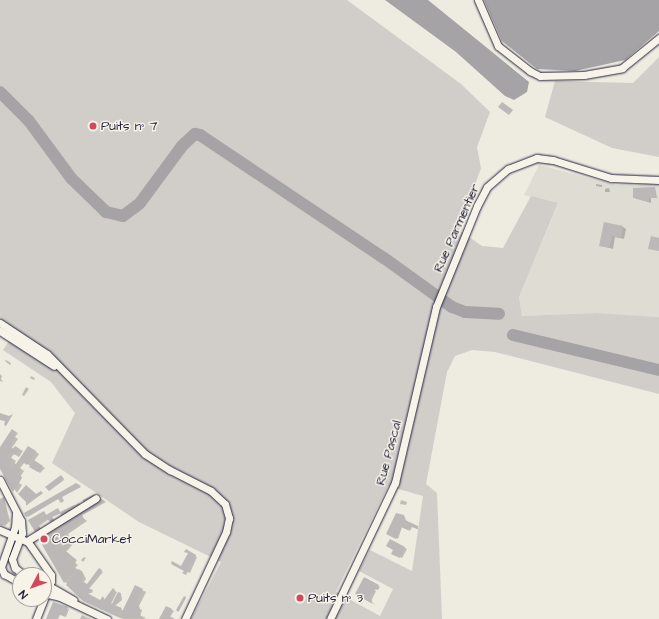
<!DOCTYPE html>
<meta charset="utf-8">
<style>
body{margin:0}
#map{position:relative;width:659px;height:619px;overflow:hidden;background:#eeebe1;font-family:"Architects Daughter",sans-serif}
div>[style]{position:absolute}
.built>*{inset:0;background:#dfdcd4}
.green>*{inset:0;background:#d1cdc9}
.water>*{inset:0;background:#a6a3a6}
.shadow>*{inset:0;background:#0003}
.river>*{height:12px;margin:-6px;padding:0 6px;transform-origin:6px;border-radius:6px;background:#a6a3a6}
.building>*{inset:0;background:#bbb8b7}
.roads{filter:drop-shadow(0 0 1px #22223b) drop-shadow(0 0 1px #22223b)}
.minor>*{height:7px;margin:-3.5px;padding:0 3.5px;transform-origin:3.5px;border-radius:3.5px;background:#f7f3e8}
.dots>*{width:11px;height:11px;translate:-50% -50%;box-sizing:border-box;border:2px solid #f7f3e8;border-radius:50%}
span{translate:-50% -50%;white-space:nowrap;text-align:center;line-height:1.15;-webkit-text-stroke:3px #f7f3e8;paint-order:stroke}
.poi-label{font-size:13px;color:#22223b}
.left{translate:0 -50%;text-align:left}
.street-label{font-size:13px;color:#22223b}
.north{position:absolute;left:12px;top:567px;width:40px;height:40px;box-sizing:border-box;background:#f7f3e8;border:1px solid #a29fa3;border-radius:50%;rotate:229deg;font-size:11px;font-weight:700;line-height:16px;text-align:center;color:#22223b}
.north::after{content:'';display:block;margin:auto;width:14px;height:18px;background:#d1495b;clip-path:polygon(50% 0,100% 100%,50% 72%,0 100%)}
</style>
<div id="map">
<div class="built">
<i style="clip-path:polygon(539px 165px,616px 185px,659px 184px,659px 317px,596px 313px,522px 316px,519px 297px,558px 204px,524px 195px)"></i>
</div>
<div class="green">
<i style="clip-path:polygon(evenodd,0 0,347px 0,461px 84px,490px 112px,477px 147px,481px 168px,459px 230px,482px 246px,503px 248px,531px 196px,558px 203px,519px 297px,522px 316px,596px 313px,659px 317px,659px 394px,495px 352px,472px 350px,455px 356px,447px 372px,426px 484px,437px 493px,442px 619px,191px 619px,221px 562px,139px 522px,52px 463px,75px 413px,51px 382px,3px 350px,9px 341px,0 335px,0 0,388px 486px,423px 496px,412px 571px,370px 550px,359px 571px,393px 589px,380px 616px,336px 592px,388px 486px)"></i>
<i style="clip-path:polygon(659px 57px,659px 157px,612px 148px,545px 117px,555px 81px,633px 83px)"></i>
</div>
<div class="water">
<i style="clip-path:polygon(385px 0,428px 0,529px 82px,527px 92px,514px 100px,505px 96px,456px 52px)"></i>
<i style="clip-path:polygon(484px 0,659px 0,659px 31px,625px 60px,575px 71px,537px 69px,502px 41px)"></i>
</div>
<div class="shadow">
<i style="clip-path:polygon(596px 184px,602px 185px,602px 187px,596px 186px)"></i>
<i style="clip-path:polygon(609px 188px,610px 192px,605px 192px,605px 189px)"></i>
<i style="clip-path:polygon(655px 188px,657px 198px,651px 198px,651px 203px,634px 198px,634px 189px)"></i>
<i style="clip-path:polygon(623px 227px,626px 229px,624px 239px,615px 237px,613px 249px,600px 245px)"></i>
<i style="clip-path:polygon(6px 360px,11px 363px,10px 365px,5px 361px)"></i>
<i style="clip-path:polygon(0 374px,2px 376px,1px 379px,3px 382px,0 381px)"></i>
<i style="clip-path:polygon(31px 376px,35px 378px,34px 380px,30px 378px)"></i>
<i style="clip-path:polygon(26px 387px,29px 389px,24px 396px,22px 395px)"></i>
<i style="clip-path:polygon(12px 430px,18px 433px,15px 437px,18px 439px,11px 449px,15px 447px,23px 451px,19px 457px,14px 454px,11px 458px,16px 461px,14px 464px,16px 465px,29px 447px,39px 454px,34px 461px,45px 468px,40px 473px,25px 462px,20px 468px,24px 471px,20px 477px,22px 478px,19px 483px,22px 485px,17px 493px,0 466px,0 449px)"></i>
<i style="clip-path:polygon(62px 477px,64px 480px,49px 491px,47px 487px)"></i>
<i style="clip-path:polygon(76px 484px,81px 487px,62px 497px,64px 501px,61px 503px,58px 499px,28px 517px,25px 513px)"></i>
<i style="clip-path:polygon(26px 486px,37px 495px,43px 493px,27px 505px)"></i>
<i style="clip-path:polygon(93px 495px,97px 497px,83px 504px,83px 500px)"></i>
<i style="clip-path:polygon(4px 498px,10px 521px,5px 526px,0 524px,0 500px)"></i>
<i style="clip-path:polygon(100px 499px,106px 502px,81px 516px,87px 521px,68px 534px,70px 539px,59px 544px,64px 546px,70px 541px,73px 544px,66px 552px,77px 560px,75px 563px,78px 565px,75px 568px,82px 571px,86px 579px,83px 583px,87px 586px,99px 569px,103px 572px,89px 589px,93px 592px,88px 594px,100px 601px,103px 597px,105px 600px,113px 590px,117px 592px,111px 604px,112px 605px,118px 593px,121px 594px,122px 600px,115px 606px,124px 611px,136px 587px,146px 592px,138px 608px,142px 610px,140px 617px,146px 619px,123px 619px,94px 606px,65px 582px,44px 548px)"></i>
<i style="clip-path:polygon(401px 500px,407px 502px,406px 505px,400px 504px)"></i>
<i style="clip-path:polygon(79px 503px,81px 505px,52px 517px,54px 520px,52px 522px,49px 519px,39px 526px,41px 529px,29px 520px,44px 512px,47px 516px,58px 509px,61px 513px)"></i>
<i style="clip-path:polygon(404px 516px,407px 522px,420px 530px,412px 527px,410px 531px,402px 527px,398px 539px,388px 534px)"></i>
<i style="clip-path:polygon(390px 540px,407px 549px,402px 558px,392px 553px,394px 549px)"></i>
<i style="clip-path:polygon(186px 551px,197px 557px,190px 573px,172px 564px,182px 567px,189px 553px)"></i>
<i style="clip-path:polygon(84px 557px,86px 558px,83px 562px,81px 560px)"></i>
<i style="clip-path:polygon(364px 578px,380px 587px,378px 590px,370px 588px,376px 591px,371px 601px,375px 605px,356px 594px)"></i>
<i style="clip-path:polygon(184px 597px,186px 598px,179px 611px,177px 610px)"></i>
<i style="clip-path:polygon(56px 603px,69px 609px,66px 617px,60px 615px,58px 619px,47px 619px)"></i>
<i style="clip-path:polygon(166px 607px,174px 611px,170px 617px,173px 619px,160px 619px)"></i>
<i style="clip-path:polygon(82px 615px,88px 618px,91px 619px,80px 619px)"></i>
</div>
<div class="river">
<i style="left:0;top:92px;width:41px;rotate:45deg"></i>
<i style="left:29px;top:121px;width:71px;rotate:53.6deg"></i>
<i style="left:71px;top:178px;width:49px;rotate:44.2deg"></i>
<i style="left:106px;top:212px;width:17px;rotate:13deg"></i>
<i style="left:123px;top:216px;width:21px;rotate:-37deg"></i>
<i style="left:140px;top:203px;width:71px;rotate:-53.6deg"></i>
<i style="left:182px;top:146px;width:18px;rotate:-43deg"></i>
<i style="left:195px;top:134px;width:5px;rotate:11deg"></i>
<i style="left:200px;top:135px;width:221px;rotate:33.8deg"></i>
<i style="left:384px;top:258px;width:84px;rotate:35.8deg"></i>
<i style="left:452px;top:307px;width:14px;rotate:21deg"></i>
<i style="left:465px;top:312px;width:34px;rotate:3deg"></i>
<i style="left:513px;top:335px;width:150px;rotate:13.5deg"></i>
</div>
<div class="building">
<i style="clip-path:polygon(502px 102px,513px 110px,509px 115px,498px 107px)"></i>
<i style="clip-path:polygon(655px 187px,656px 198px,649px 198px,649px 202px,638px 199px,638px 195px,637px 198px,633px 198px,633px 188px)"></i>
<i style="clip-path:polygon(604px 222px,623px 226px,621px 238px,612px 236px,609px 248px,599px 246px)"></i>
<i style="clip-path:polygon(651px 236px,659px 238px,659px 251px,648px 249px)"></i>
<i style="clip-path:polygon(0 413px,9px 416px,13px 414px,6px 426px,4px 425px,5px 421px,0 420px)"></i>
<i style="clip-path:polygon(12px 429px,16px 432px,15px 436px,9px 447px,13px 449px,15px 446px,20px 449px,15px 455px,10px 452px,8px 456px,13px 459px,9px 465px,12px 467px,14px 463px,16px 464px,28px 446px,36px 451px,27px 465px,21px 461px,17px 466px,21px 469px,17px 474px,22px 477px,13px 492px,0 469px,0 447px)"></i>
<i style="clip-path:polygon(34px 460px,43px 466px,38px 472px,29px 467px)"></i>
<i style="clip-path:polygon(61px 475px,64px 479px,49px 491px,45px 487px)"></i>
<i style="clip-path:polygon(76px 483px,81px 486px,26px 517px,24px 513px)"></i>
<i style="clip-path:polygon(26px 485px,36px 494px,41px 491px,43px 493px,34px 499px,33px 497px,26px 506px,26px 502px,18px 494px)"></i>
<i style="clip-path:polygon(4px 497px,8px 519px,2px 526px,0 525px,0 499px)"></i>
<i style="clip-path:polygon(100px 498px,105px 501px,82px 515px,84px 519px,65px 532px,69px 538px,58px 542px,63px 544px,55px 548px,57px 550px,70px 540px,72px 542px,68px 548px,62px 552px,67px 552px,75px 559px,69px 567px,74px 562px,76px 563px,73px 567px,76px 569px,64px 583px,37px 536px)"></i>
<i style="clip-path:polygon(74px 505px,76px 508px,61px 516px,60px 512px,52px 517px,54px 520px,50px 522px,47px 518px,41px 522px,38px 525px,41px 529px,35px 532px,28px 520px,44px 511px,46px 515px,58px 508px,60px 512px)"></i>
<i style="clip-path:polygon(396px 513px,404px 515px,405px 520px,418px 526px,418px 529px,410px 526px,408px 530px,401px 527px,396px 539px,386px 534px)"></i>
<i style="clip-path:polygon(390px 539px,405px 547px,400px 558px,391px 554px,393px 550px,386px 546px)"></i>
<i style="clip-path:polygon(186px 549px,196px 555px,186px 575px,182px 573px,184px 571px,171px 564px,172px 561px,181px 566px,188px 553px,184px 552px)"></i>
<i style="clip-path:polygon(99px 568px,102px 570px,87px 588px,93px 590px,91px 593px,87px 593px,100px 600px,103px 596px,104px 600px,113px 588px,115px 590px,109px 602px,112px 604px,118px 592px,121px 593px,120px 599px,114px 605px,122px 608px,118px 617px,83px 601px,66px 585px,79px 569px,84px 577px,79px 584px,84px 582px,87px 584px)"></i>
<i style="clip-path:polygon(364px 577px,379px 585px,368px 598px,372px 600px,371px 603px,355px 594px)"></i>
<i style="clip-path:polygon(135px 585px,143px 589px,136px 602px,140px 608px,139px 615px,146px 618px,119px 618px)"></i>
<i style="clip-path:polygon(184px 596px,186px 597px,178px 612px,176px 610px)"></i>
<i style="clip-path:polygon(53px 602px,68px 607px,64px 616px,59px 614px,56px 619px,46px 619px)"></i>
<i style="clip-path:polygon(166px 606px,168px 607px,162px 617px,168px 607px,172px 609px,169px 616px,175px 619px,159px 619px)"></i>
</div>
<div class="roads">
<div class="minor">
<i style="left:478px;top:0;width:50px;rotate:66.5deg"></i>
<i style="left:498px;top:46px;width:41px;rotate:38deg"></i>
<i style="left:530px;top:71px;width:11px;rotate:27deg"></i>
<i style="left:540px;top:76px;width:44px;rotate:-1.3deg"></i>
<i style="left:584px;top:75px;width:39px;rotate:-10deg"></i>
<i style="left:622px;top:68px;width:48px;rotate:-39deg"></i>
<i style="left:0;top:323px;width:56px;rotate:33.4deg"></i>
<i style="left:47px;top:354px;width:140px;rotate:45.6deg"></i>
<i style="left:145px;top:454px;width:30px;rotate:33deg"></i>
<i style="left:170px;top:470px;width:46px;rotate:27.1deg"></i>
<i style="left:211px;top:491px;width:19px;rotate:43deg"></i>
<i style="left:225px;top:504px;width:15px;rotate:74deg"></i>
<i style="left:229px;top:518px;width:14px;rotate:102deg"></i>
<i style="left:226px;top:532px;width:96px;rotate:115.2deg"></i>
<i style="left:0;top:331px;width:64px;rotate:32.9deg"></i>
<i style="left:0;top:480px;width:46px;rotate:62.9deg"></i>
<i style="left:21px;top:521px;width:12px;rotate:85deg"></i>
<i style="left:22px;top:533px;width:28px;rotate:111deg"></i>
<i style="left:12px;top:559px;width:9px;rotate:72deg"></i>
<i style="left:15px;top:568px;width:11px;rotate:38deg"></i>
<i style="left:16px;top:513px;width:14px;rotate:94deg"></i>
<i style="left:15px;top:527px;width:42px;rotate:109.3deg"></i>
<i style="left:1px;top:567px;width:8px;rotate:67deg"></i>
<i style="left:4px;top:574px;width:18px;rotate:29deg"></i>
<i style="left:0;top:530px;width:30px;rotate:23deg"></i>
<i style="left:28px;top:542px;width:40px;rotate:55.1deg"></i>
<i style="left:51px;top:575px;width:6px;rotate:90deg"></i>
<i style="left:51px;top:581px;width:41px;rotate:111.5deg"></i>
<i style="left:27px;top:541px;width:81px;rotate:-31.9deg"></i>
<i style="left:44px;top:583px;width:34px;rotate:30deg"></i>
<i style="left:44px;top:593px;width:16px;rotate:14deg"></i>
<i style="left:60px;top:597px;width:52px;rotate:25.1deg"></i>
<i style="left:330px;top:619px;width:151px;rotate:-64.5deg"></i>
<i style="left:395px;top:483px;width:181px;rotate:-76.9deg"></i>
<i style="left:436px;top:307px;width:109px;rotate:-67.9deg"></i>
<i style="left:477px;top:206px;width:21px;rotate:-62deg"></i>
<i style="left:487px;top:187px;width:28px;rotate:-41deg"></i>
<i style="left:508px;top:169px;width:31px;rotate:-21deg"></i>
<i style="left:537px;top:158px;width:16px;rotate:7deg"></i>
<i style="left:553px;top:160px;width:61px;rotate:17.2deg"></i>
<i style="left:611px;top:178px;width:48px;rotate:2.4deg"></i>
</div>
</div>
<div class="dots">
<i style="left:93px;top:126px;background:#d1495b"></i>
<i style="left:44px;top:539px;background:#d1495b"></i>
<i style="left:300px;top:598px;background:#d1495b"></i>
</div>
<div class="poi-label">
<span class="left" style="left:101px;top:126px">Puits n° 7</span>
<span class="left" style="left:52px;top:539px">CocciMarket</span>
<span class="left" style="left:308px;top:598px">Puits n° 3</span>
</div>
<div class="street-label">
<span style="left:457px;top:228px;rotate:-66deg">Rue Parmentier</span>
<span style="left:389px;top:453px;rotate:-75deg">Rue Pascal</span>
</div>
<div class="north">N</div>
</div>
